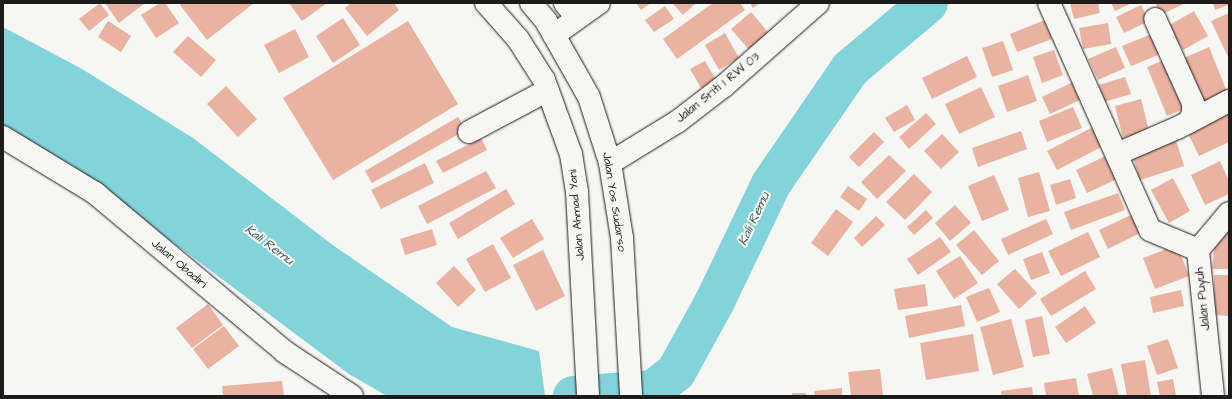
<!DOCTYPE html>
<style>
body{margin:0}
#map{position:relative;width:1232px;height:399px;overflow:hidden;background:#f6f6f2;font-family:"Architects Daughter",sans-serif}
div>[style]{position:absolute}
.water>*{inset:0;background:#82d3da}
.river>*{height:40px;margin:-20px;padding:0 20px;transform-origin:20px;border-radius:20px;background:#82d3da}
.building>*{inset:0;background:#eab2a0}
.roads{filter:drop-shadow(0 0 1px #1c1c1c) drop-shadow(0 0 1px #1c1c1c)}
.minor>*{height:22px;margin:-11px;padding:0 11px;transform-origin:11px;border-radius:11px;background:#f6f6f2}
.highway>*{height:22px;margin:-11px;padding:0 11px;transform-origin:11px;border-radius:11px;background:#f6f6f2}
span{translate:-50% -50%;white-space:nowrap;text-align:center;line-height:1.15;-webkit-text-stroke:4px #f6f6f2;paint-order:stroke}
.street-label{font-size:12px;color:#1c1c1c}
.water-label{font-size:13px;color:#405c5e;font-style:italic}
.frame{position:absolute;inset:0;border:4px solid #1c1c1c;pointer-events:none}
</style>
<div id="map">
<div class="water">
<i style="clip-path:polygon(3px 27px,82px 69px,193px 138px,334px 246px,452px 327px,539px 351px,545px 396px,387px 396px,349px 374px,104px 191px,3px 129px)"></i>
</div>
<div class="river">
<i style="left:573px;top:396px;width:80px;rotate:-4.3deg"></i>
<i style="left:653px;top:390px;width:29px;rotate:-38deg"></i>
<i style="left:676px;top:372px;width:81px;rotate:-61.2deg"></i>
<i style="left:715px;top:301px;width:130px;rotate:-64.4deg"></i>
<i style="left:771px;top:184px;width:140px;rotate:-55.5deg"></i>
<i style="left:850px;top:69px;width:102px;rotate:-40.2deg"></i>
</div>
<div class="building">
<i style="clip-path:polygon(100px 3px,109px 15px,89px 31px,79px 19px)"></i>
<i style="clip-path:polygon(105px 3px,145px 3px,119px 23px)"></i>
<i style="clip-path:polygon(160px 3px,165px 3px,179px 23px,156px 38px,141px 15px)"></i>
<i style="clip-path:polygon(183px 3px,254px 3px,207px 40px,180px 5px)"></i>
<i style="clip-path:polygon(289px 3px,327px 3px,302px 21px)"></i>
<i style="clip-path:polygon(351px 3px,394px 3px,399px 10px,367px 36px,345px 8px)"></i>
<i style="clip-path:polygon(636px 3px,651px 3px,641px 10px)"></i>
<i style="clip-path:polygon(672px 3px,696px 3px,683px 15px)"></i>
<i style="clip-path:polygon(713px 3px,740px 3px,745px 10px,677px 59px,663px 39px)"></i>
<i style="clip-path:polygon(750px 3px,760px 3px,753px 8px)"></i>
<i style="clip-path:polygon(1070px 3px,1098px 3px,1100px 13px,1074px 19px)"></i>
<i style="clip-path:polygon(1111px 3px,1132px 3px,1115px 11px)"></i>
<i style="clip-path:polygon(1155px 3px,1185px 3px,1161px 15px)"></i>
<i style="clip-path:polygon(1213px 3px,1229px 3px,1229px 5px,1215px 10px)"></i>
<i style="clip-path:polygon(1141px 5px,1149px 21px,1124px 33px,1116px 17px)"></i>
<i style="clip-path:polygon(665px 6px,674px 19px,654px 32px,645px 20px)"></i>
<i style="clip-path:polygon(1194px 11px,1208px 36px,1183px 50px,1168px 26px)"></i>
<i style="clip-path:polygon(751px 12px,771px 36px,751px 52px,731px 29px)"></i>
<i style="clip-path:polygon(1229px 13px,1229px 59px,1211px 21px)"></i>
<i style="clip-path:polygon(343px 18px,360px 45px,333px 63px,316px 36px)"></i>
<i style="clip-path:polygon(1045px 20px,1052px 39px,1017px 52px,1010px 34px)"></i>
<i style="clip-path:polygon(108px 21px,131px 36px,121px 52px,98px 37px)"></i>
<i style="clip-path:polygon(408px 21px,458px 104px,333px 180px,283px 98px)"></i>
<i style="clip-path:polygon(1108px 23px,1111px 44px,1083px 49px,1079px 28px)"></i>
<i style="clip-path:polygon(295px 29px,309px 57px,279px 73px,264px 45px)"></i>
<i style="clip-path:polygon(725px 33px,739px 58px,719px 70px,705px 45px)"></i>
<i style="clip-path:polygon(1154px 33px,1163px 53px,1131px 66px,1122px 46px)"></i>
<i style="clip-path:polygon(188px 36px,216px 60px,201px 77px,173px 52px)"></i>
<i style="clip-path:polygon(1003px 41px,1013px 70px,992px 77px,982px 48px)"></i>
<i style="clip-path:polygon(1116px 47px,1125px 68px,1098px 80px,1088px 59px)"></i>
<i style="clip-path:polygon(1209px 47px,1229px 97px,1206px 107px,1184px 58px)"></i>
<i style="clip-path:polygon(1054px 50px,1063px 75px,1042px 83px,1033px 57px)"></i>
<i style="clip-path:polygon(967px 56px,977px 77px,932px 99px,922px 78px)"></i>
<i style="clip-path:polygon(1164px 60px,1184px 109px,1167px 116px,1147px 67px)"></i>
<i style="clip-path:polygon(705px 61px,716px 80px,701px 88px,690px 69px)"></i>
<i style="clip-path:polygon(1028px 75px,1037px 101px,1007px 112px,998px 86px)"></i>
<i style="clip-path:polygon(1125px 77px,1131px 94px,1104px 102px,1099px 85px)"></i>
<i style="clip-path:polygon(1073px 82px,1082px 99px,1050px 114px,1042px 97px)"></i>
<i style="clip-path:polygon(226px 86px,257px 119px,238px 137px,207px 104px)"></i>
<i style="clip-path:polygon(981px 87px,995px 117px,959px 134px,945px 104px)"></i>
<i style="clip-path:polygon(1141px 99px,1149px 131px,1123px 138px,1115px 106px)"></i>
<i style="clip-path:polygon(907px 105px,915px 120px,894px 132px,885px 118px)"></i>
<i style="clip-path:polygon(1229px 106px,1229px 142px,1199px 156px,1185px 127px)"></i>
<i style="clip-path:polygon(1073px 107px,1082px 128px,1047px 142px,1039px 121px)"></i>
<i style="clip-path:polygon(926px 113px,936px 124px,909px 149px,899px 137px)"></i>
<i style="clip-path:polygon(458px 117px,466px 130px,372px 183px,365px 171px)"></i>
<i style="clip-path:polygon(1095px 126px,1105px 145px,1057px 170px,1047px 151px)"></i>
<i style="clip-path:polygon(1021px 131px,1027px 149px,978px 167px,972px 148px)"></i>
<i style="clip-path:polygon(874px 132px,884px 142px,859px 167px,849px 157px)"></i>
<i style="clip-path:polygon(942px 134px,959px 152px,941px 169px,924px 151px)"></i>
<i style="clip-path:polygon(1175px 137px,1184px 166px,1140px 180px,1131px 151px)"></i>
<i style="clip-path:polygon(481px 138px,487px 150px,443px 173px,436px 161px)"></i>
<i style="clip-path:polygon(1110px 154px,1121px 177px,1087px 193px,1076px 170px)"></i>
<i style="clip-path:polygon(889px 155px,906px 171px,877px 199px,861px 182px)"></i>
<i style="clip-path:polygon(1220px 161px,1229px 181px,1229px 194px,1205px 205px,1191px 175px)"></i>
<i style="clip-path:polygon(425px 163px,434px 183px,381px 209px,371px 190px)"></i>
<i style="clip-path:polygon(486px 171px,496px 188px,427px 224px,418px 206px)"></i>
<i style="clip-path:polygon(1039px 172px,1050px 211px,1028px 217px,1018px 178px)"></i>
<i style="clip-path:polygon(914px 174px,932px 192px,905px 220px,886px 202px)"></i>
<i style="clip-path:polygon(994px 175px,1009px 210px,982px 221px,968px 186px)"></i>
<i style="clip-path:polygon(1173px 178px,1190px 211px,1169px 223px,1151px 190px)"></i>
<i style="clip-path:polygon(1070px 179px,1076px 198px,1056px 205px,1050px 185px)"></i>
<i style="clip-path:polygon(848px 186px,867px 199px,859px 211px,840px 197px)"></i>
<i style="clip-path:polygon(506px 189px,515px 204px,458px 239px,449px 223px)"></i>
<i style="clip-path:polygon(1118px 193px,1125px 210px,1071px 230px,1064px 212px)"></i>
<i style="clip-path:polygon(955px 205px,971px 223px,950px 241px,935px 223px)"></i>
<i style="clip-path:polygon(836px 209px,853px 222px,828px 256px,811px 243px)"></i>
<i style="clip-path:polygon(926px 210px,933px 218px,914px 235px,907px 227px)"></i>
<i style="clip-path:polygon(1131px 215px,1140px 233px,1108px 249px,1099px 230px)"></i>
<i style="clip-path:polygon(876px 216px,885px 225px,862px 247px,854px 238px)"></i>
<i style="clip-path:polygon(532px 219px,544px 239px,513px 258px,500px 238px)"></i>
<i style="clip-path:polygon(1046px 219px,1053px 234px,1008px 255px,1001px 239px)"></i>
<i style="clip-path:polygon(1229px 226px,1229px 269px,1212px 269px,1215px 239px)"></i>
<i style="clip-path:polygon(432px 229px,437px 245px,405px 255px,400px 239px)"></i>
<i style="clip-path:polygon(974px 230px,999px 261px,982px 275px,956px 245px)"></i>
<i style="clip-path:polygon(1088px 232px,1100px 257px,1061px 276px,1048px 251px)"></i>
<i style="clip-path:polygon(940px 237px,951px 252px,918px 275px,907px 259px)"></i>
<i style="clip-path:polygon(493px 244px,511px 278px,485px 292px,466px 259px)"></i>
<i style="clip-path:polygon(1177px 245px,1189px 276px,1155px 289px,1143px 258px)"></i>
<i style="clip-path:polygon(543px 250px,565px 296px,536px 311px,513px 265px)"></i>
<i style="clip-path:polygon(1042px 252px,1050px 273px,1031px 280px,1023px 259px)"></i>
<i style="clip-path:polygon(960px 256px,978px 283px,954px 299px,936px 271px)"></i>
<i style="clip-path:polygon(454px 266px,476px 290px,458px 307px,436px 283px)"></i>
<i style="clip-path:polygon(1015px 269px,1037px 293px,1019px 309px,997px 284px)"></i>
<i style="clip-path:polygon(1085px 271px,1096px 289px,1051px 316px,1040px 299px)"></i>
<i style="clip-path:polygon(1214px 275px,1229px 275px,1229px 316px,1214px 315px)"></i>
<i style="clip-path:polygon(925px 284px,928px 306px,898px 310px,894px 289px)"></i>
<i style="clip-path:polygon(989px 288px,1000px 312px,977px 322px,966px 297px)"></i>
<i style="clip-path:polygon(1181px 290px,1184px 306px,1153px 313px,1150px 297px)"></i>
<i style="clip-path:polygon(208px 304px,223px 325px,192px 348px,176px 328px)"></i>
<i style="clip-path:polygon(961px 305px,965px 326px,909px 338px,905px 316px)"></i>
<i style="clip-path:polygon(1085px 306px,1096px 323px,1066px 343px,1055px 327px)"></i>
<i style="clip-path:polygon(1042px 316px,1050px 354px,1033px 357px,1025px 320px)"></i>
<i style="clip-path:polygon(1011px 319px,1024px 367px,993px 375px,980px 327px)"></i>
<i style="clip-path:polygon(224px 326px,239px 346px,208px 369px,193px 349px)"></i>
<i style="clip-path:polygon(973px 334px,979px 371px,926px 380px,920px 343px)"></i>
<i style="clip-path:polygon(1168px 339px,1178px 368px,1157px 375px,1147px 346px)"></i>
<i style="clip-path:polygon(1145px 360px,1151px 396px,1127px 396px,1121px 364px)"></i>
<i style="clip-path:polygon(1112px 368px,1119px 396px,1093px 396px,1087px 374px)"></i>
<i style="clip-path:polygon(880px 369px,883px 396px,851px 396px,848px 372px)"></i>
<i style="clip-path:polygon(1076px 378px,1079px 396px,1046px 396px,1044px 383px)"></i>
<i style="clip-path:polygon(1173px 379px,1176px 396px,1160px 396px,1157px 382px)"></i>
<i style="clip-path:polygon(282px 381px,284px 396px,223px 396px,222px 386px)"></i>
<i style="clip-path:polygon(1032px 387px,1033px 396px,1002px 396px,1001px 391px)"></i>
<i style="clip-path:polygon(842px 388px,842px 396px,815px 396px,814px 391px)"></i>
<i style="clip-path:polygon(792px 393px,806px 393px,806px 396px,792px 396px)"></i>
</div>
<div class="roads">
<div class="minor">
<i style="left:565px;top:3px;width:19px;rotate:51deg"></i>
<i style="left:1049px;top:3px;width:248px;rotate:66deg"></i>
<i style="left:1150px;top:230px;width:52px;rotate:22.6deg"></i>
<i style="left:554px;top:35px;width:55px;rotate:-35.4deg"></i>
<i style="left:1189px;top:122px;width:45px;rotate:-27.7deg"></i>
<i style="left:469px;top:132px;width:89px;rotate:-28deg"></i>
<i style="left:3px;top:137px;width:108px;rotate:31.3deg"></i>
<i style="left:95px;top:193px;width:248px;rotate:39.9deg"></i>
<i style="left:285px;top:352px;width:80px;rotate:33.3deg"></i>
<i style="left:1117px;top:154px;width:65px;rotate:-23.4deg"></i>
<i style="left:1177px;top:128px;width:13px;rotate:-27deg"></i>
<i style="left:1189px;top:122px;width:10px;rotate:-66deg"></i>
<i style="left:1193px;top:113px;width:10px;rotate:-90deg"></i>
<i style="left:1193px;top:103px;width:92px;rotate:-114.3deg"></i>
<i style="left:610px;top:163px;width:79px;rotate:-31.5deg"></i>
<i style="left:677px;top:122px;width:59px;rotate:-37.5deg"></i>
<i style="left:724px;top:86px;width:125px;rotate:-41.4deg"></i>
<i style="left:1213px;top:396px;width:147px;rotate:-95.9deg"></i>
<i style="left:1198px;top:250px;width:48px;rotate:-50deg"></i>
</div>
<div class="highway">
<i style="left:486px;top:3px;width:48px;rotate:48.4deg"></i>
<i style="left:518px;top:39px;width:49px;rotate:57.6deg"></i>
<i style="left:544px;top:80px;width:79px;rotate:70deg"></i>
<i style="left:571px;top:154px;width:38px;rotate:81deg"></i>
<i style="left:577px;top:192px;width:204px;rotate:86.9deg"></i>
<i style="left:531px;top:3px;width:23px;rotate:50deg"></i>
<i style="left:546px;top:21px;width:87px;rotate:60.5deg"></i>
<i style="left:589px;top:97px;width:69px;rotate:72.3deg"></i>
<i style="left:610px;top:163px;width:76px;rotate:80.9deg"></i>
<i style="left:622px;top:238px;width:158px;rotate:86.7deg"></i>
</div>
</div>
<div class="street-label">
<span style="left:718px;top:88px;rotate:-39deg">Jalan Sriti 1 RW 03</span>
<span style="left:614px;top:202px;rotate:81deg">Jalan Yos Sudarso</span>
<span style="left:577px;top:215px;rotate:-95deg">Jalan Ahmad Yani</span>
<span style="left:179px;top:264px;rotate:40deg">Jalan Obadiri</span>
<span style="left:1203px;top:299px;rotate:-96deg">Jalan Puyuh</span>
</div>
<div class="water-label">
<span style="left:754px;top:219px;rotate:-65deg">Kali Remu</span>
<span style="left:269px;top:245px;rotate:37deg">Kali Remu</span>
</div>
<div class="frame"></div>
</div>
